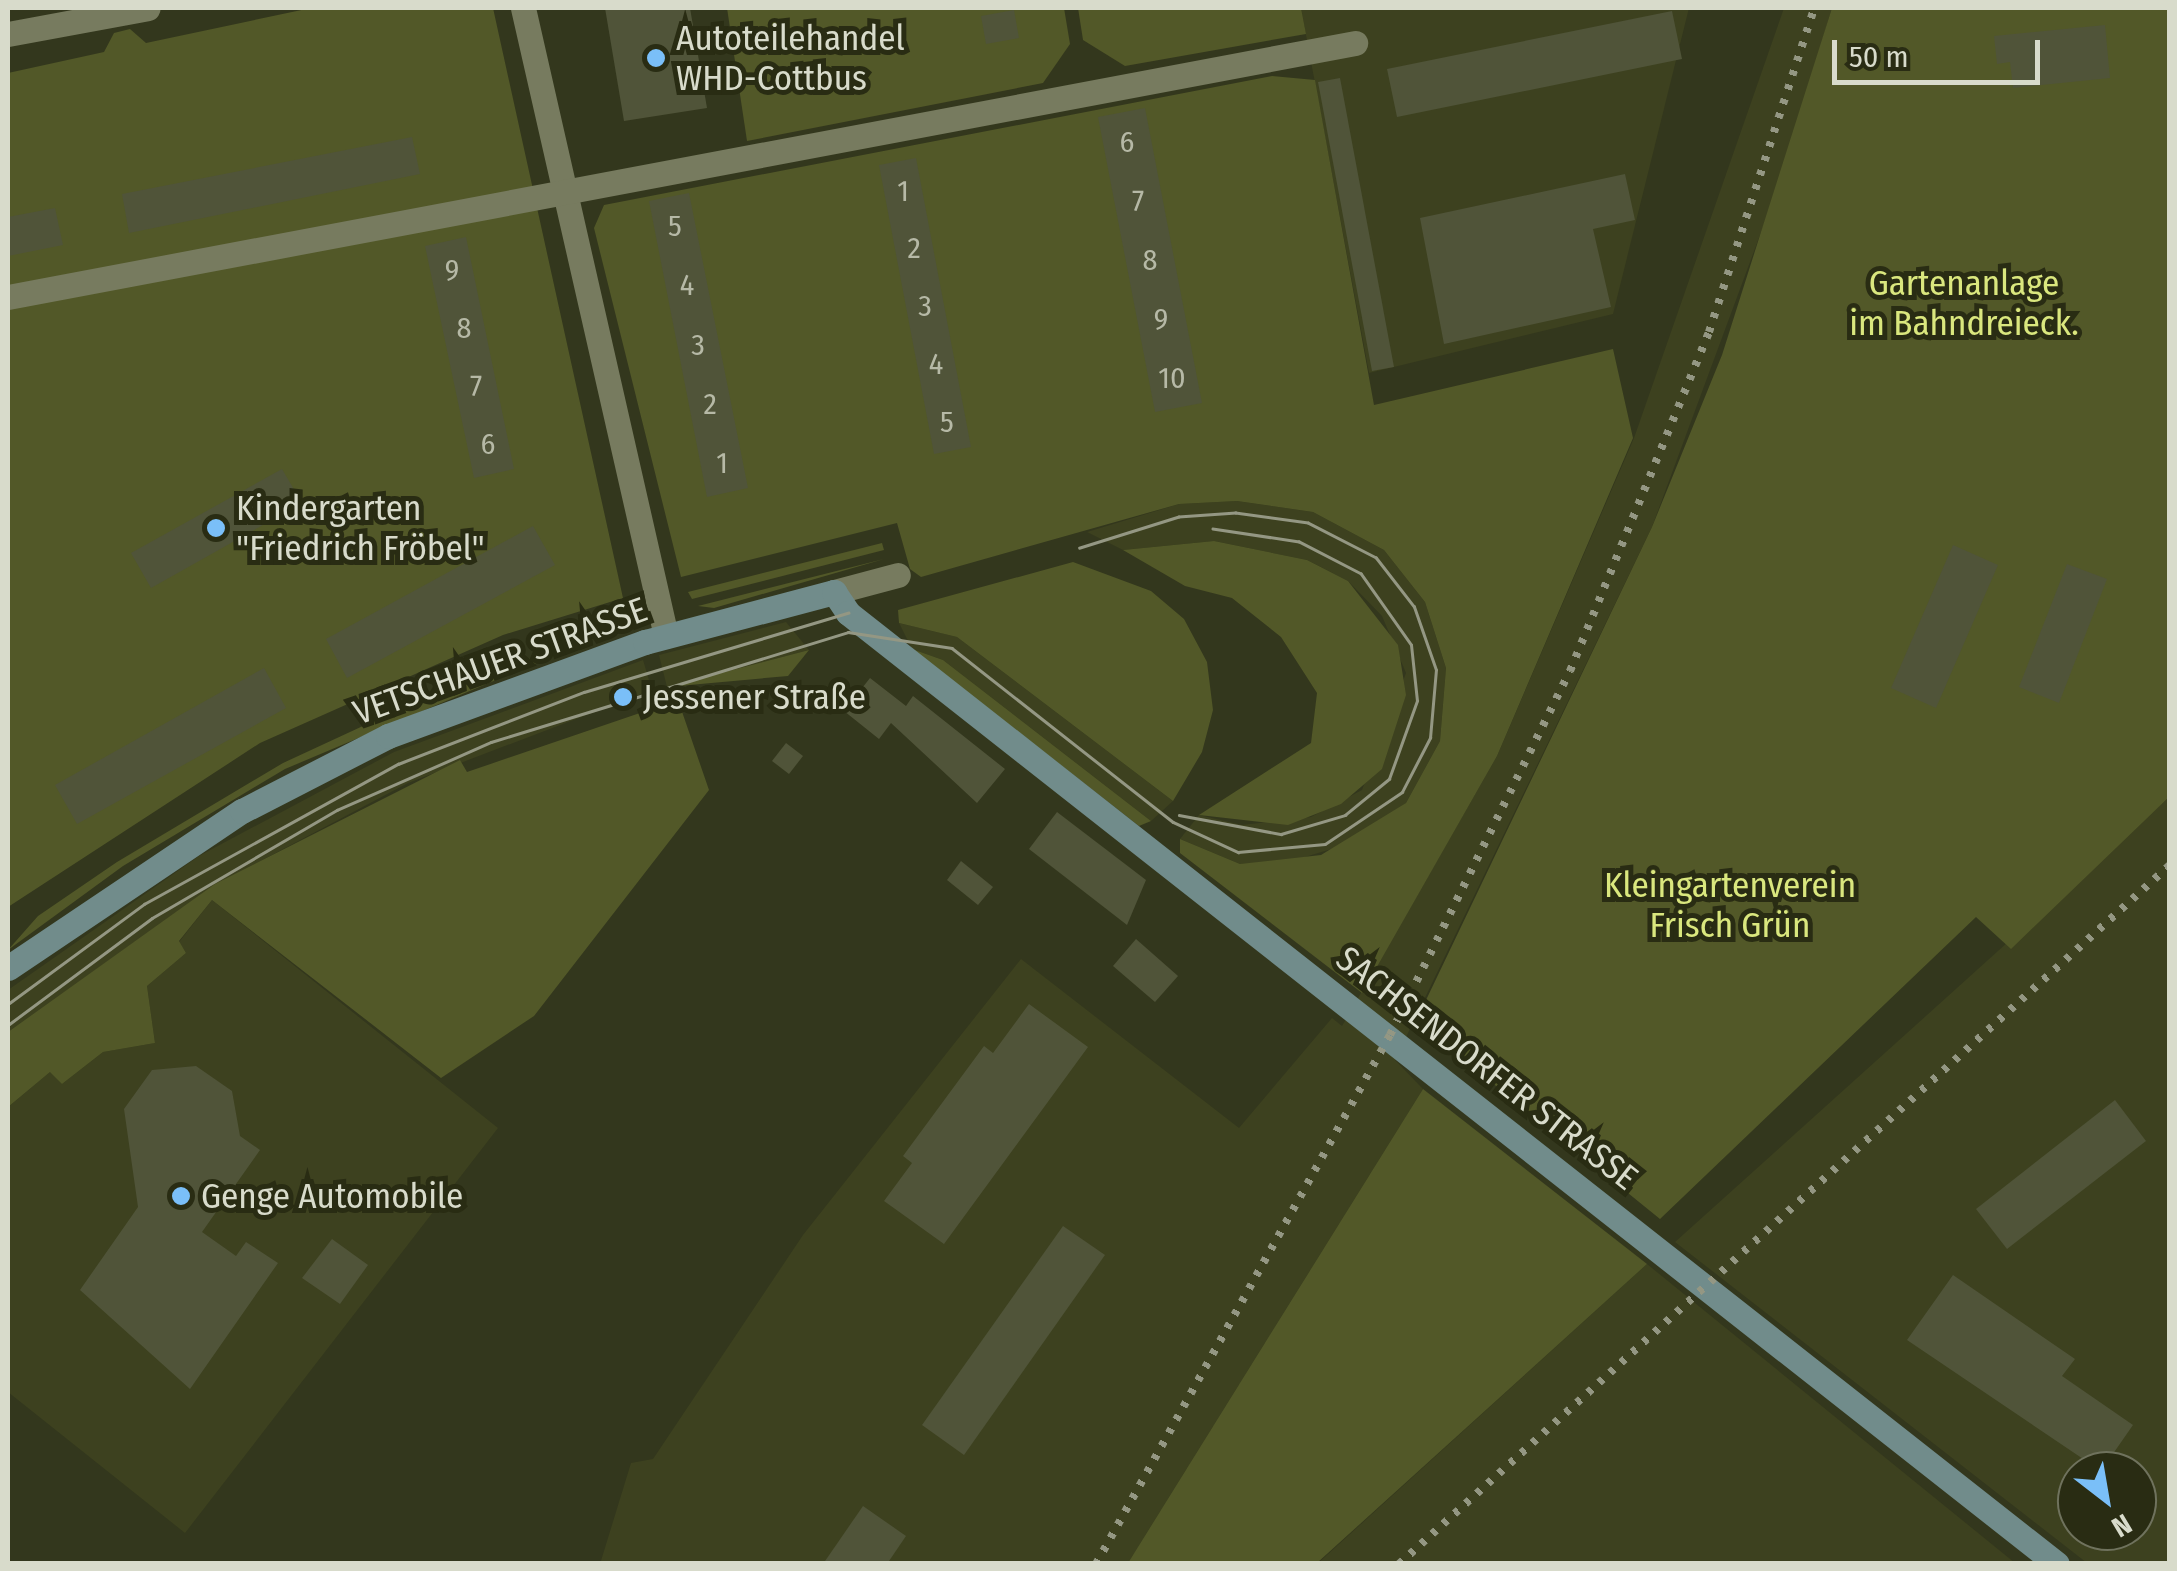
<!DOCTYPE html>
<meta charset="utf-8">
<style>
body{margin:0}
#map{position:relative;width:2177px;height:1571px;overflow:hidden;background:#33371d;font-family:"Fira Sans Condensed",sans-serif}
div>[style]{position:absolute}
.built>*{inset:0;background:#3d411f}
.green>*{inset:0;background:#525828}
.building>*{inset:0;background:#505439}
.street>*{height:25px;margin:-12.5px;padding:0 12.5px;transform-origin:12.5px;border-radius:12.5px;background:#777b5f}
.secondary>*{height:25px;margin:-12.5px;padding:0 12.5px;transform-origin:12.5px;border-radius:12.5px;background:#718c8b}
.tram>*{height:2.5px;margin:-1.25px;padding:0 1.25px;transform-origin:1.25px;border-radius:1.25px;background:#949783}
.rail>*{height:8px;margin-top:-4px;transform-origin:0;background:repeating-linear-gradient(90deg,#949783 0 5px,transparent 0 15px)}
.dots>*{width:28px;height:28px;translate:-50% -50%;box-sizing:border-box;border:5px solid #292c13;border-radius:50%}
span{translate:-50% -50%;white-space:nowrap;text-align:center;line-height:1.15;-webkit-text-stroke:10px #292c13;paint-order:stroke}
.number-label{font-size:30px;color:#b6b9a6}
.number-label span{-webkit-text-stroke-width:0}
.poi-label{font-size:35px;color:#d8dbcb}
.left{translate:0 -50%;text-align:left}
.park-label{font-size:35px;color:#dae77e}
.street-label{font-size:35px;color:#d8dbcb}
.frame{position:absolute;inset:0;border:10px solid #d8dbcb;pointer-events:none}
.north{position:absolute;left:2057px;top:1451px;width:100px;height:100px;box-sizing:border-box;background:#292c13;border:2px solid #6f725d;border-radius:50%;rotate:149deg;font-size:28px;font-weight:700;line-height:40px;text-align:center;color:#d8dbcb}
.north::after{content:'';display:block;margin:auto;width:35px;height:45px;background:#7abff8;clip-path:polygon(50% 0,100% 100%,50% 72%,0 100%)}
.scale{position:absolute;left:1832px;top:40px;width:208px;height:45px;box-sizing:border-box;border:5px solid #d8dbcb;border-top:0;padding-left:12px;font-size:30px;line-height:35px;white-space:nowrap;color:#d8dbcb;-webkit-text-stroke:8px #292c13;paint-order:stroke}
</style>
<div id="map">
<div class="built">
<i style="clip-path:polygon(1301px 8px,1689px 8px,1613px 314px,1369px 373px)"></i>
<i style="clip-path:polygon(1784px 8px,1832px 8px,1780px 181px,1652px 527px,1395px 1060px,1423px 1089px,1128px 1563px,600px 1564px,631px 1463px,653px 1459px,803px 1235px,1021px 959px,1239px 1128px,1332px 1018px,1342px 1026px,1497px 756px,1634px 438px)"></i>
<i style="clip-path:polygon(1237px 501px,1313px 512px,1384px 550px,1425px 602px,1446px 668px,1440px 741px,1406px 803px,1358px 841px,1285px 863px,1240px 864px,1180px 839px,1199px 815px,1242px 825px,1311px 817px,1362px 790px,1406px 673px,1382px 616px,1348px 581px,1307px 560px,1214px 541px,1123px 550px,1087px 532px,1179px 504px)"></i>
<i style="clip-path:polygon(786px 622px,809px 650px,667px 687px,659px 655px)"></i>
<i style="clip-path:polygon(899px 623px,957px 637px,1173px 801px,1151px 821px,943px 660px,912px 649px)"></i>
<i style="clip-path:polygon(643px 660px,652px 690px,408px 783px,215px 885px,8px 1032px,8px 990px,199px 856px,394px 752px)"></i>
<i style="clip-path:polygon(evenodd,2169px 797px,2169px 1563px,2087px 1563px,1675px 1242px,2169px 797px,2077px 1471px,2137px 1471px,2137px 1531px,2077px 1531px,2077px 1471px)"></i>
<i style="clip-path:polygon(212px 900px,498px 1128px,185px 1533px,8px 1392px,8px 1107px,51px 1071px,62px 1084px,103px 1052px,155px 1043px,147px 986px,186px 953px,179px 942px)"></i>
<i style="clip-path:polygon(1647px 1264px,2015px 1563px,1317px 1564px)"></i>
</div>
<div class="green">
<i style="clip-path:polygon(311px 8px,493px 8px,623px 598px,503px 635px,260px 743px,8px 907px,8px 73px,104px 52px,114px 33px,130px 29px,146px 43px)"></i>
<i style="clip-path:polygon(727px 8px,1064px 8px,1070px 44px,1043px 83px,747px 141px)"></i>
<i style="clip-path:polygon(1078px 8px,1301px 8px,1306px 34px,1125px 66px,1083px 40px)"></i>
<i style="clip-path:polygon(1832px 8px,2169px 8px,2169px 797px,2011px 949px,1976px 917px,1660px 1219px,1416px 1021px,1652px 527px,1722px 355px)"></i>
<i style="clip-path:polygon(1272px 76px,1315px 80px,1374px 405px,1613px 349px,1633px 438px,1497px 756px,1362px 993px,1180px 853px,1180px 839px,1240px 864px,1321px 855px,1406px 803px,1440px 741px,1446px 668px,1425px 602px,1384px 550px,1313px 512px,1237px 501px,1179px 504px,921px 577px,910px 569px,897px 523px,681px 577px,594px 228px,604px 205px)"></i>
<i style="clip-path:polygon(1214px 541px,1307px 560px,1348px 581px,1398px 645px,1406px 695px,1382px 769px,1341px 804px,1288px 825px,1199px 815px,1311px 743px,1317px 693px,1281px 637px,1232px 598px,1185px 586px,1123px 550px)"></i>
<i style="clip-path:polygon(882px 543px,884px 550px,692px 599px,688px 592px)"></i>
<i style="clip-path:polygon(884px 559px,714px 608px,698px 606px)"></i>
<i style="clip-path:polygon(1073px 562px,1151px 591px,1184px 619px,1207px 662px,1213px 710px,1202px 752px,1173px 801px,957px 637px,899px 623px,898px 610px)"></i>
<i style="clip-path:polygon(624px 626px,285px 769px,123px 866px,8px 950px,38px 916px,117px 862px,283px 763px,445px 688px)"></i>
<i style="clip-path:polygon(912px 649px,943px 660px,1151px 821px,1139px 826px)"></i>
<i style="clip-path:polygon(809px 650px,788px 676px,667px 687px)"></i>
<i style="clip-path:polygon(678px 700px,709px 790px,534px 1016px,441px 1078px,212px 900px,179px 941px,186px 953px,147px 986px,155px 1043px,103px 1052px,62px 1084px,50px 1072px,8px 1107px,8px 1032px,215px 884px,460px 760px,467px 772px)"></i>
<i style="clip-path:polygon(1423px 1089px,1647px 1264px,1317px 1563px,1128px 1563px)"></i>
</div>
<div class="building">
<i style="clip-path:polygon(605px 8px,690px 8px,707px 108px,624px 121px)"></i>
<i style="clip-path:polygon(1014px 10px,1019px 38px,986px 44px,981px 16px)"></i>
<i style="clip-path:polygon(1672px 11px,1682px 59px,1397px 117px,1387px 69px)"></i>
<i style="clip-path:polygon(2105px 25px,2110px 78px,2013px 88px,2010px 62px,1997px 64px,1994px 36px)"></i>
<i style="clip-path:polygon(1340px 78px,1394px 367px,1372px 371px,1318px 82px)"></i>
<i style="clip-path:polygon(1145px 108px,1202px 403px,1155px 412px,1098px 117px)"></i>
<i style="clip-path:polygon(412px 137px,420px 174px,129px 233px,122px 194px)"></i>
<i style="clip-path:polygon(916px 158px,971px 447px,934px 454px,879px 165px)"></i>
<i style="clip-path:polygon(1625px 174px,1635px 220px,1593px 229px,1611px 307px,1444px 344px,1420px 218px)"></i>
<i style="clip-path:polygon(689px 193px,748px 488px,707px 497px,649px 201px)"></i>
<i style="clip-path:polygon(55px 208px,63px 245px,8px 256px,8px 217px)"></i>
<i style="clip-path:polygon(466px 237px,514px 469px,474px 478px,425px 246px)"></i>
<i style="clip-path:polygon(282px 469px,302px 503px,151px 588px,131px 553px)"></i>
<i style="clip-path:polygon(533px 526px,555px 565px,347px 678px,326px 639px)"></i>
<i style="clip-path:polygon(1953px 545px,1998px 565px,1936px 708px,1891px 688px)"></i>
<i style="clip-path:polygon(2067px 564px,2107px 579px,2059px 703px,2019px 687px)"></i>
<i style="clip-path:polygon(264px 668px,286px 708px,77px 824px,55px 785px)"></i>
<i style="clip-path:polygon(870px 678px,906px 706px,913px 696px,1005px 769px,977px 803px,891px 723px,879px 739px,844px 711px)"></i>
<i style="clip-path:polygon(786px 743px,803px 756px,789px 774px,772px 761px)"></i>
<i style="clip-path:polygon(1057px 812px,1146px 880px,1127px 925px,1029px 849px)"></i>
<i style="clip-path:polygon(961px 861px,993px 887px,978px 905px,947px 880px)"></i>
<i style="clip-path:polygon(1136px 939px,1178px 976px,1155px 1002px,1113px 966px)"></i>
<i style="clip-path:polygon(1029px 1004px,1088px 1047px,944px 1244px,884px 1201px,912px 1163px,903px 1156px,984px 1046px,993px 1053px)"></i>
<i style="clip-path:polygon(196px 1066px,232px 1091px,240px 1136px,260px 1150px,202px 1232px,236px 1256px,246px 1242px,278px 1263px,190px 1389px,80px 1290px,138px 1207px,124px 1109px,152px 1070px)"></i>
<i style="clip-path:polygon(2115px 1100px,2146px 1141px,2007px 1249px,1976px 1209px)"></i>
<i style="clip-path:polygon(1063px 1226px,1105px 1255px,964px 1455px,922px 1425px)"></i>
<i style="clip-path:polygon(332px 1239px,368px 1265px,340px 1304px,302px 1278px)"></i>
<i style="clip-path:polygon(1953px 1275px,2075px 1359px,2062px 1376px,2133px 1425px,2101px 1471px,1907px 1340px)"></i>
<i style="clip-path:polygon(863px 1506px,906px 1536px,887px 1564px,823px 1564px)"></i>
</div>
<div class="street">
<i style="left:523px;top:8px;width:644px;rotate:77.17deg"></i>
<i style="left:8px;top:34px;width:142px;rotate:-10.5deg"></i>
<i style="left:8px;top:297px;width:1371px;rotate:-10.68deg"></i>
<i style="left:834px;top:592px;width:66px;rotate:-14.9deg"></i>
</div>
<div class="secondary">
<i style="left:8px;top:968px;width:282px;rotate:-33.9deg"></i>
<i style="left:242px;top:811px;width:164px;rotate:-27.2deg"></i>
<i style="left:388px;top:736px;width:274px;rotate:-20.1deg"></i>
<i style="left:645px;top:642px;width:196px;rotate:-14.8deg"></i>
<i style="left:834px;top:592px;width:25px;rotate:56deg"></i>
<i style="left:848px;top:613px;width:1538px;rotate:38.19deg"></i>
</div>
<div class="tram">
<i style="left:1179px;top:815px;width:104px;rotate:10.6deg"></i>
<i style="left:1281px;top:834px;width:67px;rotate:-16.5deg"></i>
<i style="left:1345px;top:815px;width:57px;rotate:-39.3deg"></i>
<i style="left:1389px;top:779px;width:83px;rotate:-70.3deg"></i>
<i style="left:1417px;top:701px;width:56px;rotate:-96.1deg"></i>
<i style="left:1411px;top:645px;width:87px;rotate:-125.2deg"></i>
<i style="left:1361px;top:574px;width:70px;rotate:-152.7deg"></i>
<i style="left:1299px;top:542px;width:87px;rotate:-171.4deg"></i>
<i style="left:8px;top:1004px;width:169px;rotate:-36.3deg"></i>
<i style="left:144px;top:904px;width:290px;rotate:-28.9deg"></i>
<i style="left:398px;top:764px;width:199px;rotate:-21.2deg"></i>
<i style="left:584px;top:692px;width:276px;rotate:-16.7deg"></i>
<i style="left:8px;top:1025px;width:179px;rotate:-36.6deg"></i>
<i style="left:152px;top:918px;width:214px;rotate:-30.3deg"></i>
<i style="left:337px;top:810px;width:168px;rotate:-23.8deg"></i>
<i style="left:491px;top:742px;width:374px;rotate:-17.1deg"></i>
<i style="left:848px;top:632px;width:105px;rotate:8.7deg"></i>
<i style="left:952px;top:648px;width:281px;rotate:38.2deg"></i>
<i style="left:1173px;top:822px;width:72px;rotate:24.8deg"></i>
<i style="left:1238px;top:852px;width:87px;rotate:-5.3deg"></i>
<i style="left:1325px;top:844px;width:93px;rotate:-34deg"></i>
<i style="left:1402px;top:792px;width:61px;rotate:-62.6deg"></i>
<i style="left:1430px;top:738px;width:68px;rotate:-85deg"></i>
<i style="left:1436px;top:670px;width:67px;rotate:-109.2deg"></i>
<i style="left:1414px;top:607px;width:62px;rotate:-127.8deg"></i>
<i style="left:1376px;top:558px;width:76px;rotate:-152.8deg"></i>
<i style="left:1308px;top:523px;width:73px;rotate:-172.1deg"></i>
<i style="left:1236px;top:513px;width:57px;rotate:176deg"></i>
<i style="left:1179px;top:517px;width:104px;rotate:162.6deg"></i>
</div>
<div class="rail">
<i style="left:1096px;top:1564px;width:605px;rotate:-60.94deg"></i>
<i style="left:1390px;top:1035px;width:406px;rotate:-63.7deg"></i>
<i style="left:1570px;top:671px;width:366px;rotate:-67.7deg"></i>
<i style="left:1709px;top:332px;width:341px;rotate:-72deg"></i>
<i style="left:1399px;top:1564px;width:1041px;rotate:-42.2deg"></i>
</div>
<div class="dots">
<i style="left:656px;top:58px;background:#7abff8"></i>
<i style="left:216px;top:528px;background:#7abff8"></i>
<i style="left:623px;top:697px;background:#7abff8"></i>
<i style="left:181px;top:1196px;background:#7abff8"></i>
</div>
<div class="number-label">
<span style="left:1127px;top:142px">6</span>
<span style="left:903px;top:191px">1</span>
<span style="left:1138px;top:201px">7</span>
<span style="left:675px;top:226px">5</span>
<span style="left:914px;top:248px">2</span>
<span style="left:1150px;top:260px">8</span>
<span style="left:452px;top:270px">9</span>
<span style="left:687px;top:285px">4</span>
<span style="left:925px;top:306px">3</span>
<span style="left:1161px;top:319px">9</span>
<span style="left:464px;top:328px">8</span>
<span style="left:698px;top:345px">3</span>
<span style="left:936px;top:364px">4</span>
<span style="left:1172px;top:378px">10</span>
<span style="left:476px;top:386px">7</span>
<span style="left:710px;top:404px">2</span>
<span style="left:947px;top:422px">5</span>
<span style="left:488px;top:444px">6</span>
<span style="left:722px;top:463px">1</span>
</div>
<div class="poi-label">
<span class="left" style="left:676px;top:58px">Autoteilehandel<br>WHD-Cottbus</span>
<span class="left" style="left:236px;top:528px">Kindergarten<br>"Friedrich Fröbel"</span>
<span class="left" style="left:643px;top:697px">Jessener Straße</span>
<span class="left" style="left:201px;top:1196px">Genge Automobile</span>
</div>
<div class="park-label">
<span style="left:1964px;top:303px">Gartenanlage<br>im Bahndreieck.</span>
<span style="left:1730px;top:905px">Kleingartenverein<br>Frisch Grün</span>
</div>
<div class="street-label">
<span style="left:500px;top:661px;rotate:-20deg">VETSCHAUER STRASSE</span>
<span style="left:1487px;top:1068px;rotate:38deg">SACHSENDORFER STRASSE</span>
</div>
<div class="frame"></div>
<div class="north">N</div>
<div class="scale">50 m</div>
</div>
